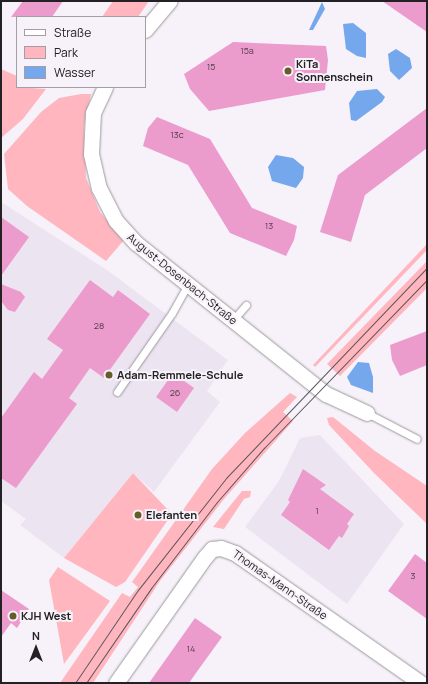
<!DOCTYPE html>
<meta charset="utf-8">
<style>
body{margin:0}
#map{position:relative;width:428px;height:684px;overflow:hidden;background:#f7f2f9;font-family:Manrope,sans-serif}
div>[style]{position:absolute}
.built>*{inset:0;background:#ede4f2}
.green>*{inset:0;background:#ffb6bf}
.water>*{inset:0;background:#74a7ec}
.building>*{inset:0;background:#ec9bcd}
.roads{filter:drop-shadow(0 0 1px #9c989e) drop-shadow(0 0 1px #9c989e)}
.service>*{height:7px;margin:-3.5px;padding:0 3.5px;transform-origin:3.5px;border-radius:3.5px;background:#fff}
.minor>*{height:15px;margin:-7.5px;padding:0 7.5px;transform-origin:7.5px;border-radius:7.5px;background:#fff}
.tram>*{height:1px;margin:-0.5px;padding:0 0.5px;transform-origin:0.5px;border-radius:0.5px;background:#585559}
.dots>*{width:11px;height:11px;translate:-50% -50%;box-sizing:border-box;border:2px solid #f7f2f9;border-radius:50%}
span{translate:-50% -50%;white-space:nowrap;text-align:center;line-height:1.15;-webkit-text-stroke:4px #f7f2f9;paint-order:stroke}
.number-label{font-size:9px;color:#55404e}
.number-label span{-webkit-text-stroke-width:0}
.poi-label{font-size:11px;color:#232124;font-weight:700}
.left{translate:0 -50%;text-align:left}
.street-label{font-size:11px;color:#232124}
.frame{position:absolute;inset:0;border:2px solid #232124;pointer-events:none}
.legend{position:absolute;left:16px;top:16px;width:130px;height:72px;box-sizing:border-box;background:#f7f2f9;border:1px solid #a29ea4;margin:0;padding:5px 7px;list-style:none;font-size:12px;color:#232124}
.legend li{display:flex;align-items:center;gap:8px;height:20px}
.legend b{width:20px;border:1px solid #a29ea4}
.north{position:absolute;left:16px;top:628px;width:40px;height:40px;-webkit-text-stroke:3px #f7f2f9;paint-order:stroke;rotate:0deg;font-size:11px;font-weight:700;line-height:16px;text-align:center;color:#232124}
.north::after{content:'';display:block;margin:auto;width:14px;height:18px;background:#232124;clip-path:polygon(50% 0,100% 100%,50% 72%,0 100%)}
</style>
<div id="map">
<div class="built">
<i style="clip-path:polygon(1px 202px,107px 270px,228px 360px,207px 391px,220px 402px,154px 492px,133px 473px,64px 558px,20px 525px,26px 519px,1px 501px)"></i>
<i style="clip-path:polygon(320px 435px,404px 524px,347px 604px,245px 527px,279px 481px,300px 438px)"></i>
</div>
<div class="green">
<i style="clip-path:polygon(113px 1px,149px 1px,138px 17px,102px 17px)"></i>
<i style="clip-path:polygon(1px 69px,17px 76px,17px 87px,46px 89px,23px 119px,1px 138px)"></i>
<i style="clip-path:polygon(81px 94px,91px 94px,84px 126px,86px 178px,100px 212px,124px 240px,106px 261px,27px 206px,8px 189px,4px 154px,41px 112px,59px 98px)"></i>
<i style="clip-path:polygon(427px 244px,427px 250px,315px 367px,313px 365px)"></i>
<i style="clip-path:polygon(427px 261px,427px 288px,340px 376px,327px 364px)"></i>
<i style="clip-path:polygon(290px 393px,297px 397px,283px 412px,293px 421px,224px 499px,160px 581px,93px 683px,60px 683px,122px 593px,130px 597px,138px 587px,132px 582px,212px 469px,245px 433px)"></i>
<i style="clip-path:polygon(333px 417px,375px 451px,427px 486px,427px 524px,374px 473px,329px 425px,327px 418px)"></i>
<i style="clip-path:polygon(133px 473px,172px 514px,125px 582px,116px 587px,64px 558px)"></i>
<i style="clip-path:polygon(242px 491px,251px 491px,250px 497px,244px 499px,224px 529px,213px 527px)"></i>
<i style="clip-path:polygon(58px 567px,110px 601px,64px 664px,49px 580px)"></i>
</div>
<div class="water">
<i style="clip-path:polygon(322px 2px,325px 9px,313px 30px,309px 30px)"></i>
<i style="clip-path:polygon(353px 23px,366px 33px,366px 58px,357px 56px,346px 49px,343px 24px)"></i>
<i style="clip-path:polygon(396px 49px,410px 58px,412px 68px,399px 80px,390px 71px,388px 54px)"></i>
<i style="clip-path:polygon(377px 89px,385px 97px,382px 102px,356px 121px,351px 120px,349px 103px,357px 91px)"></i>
<i style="clip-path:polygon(276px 155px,293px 158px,304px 167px,303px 178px,296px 188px,272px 181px,268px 167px)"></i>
<i style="clip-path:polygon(358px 362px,369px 363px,373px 377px,373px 393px,351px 385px,347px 377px)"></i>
</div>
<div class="building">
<i style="clip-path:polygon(23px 1px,63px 1px,52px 17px,11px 17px)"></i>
<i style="clip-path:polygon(382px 1px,427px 1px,427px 32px)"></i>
<i style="clip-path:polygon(233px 42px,326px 46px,328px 60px,325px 90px,209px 111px,190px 89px,184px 74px)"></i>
<i style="clip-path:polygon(427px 108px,427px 148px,365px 195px,351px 242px,320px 232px,338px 175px)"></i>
<i style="clip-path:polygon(157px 117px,210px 139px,252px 208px,297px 226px,294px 240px,286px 256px,230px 233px,188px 165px,143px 146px,148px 128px)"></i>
<i style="clip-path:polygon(1px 217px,29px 237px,1px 276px)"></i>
<i style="clip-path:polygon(90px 280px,113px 297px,118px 290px,150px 314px,104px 378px,90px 368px,69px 398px,77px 404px,16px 488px,1px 478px,1px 418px,34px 372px,42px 379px,63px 350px,47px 339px)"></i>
<i style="clip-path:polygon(1px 284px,21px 292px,25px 297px,15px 312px,8px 310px,1px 301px)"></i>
<i style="clip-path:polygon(427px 331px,427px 365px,400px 376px,392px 360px,390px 345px)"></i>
<i style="clip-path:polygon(173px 373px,194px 388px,177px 412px,156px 397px)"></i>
<i style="clip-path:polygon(303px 469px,326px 485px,320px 489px,354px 514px,347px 524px,349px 526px,342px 538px,339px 536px,329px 550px,281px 515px,290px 502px,288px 500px)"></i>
<i style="clip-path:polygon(415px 554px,427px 563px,427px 619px,388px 591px)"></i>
<i style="clip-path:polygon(1px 590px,29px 609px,17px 628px,11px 623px,1px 637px)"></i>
<i style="clip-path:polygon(195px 618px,222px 637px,196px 673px,189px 683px,149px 683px)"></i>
</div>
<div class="roads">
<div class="service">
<i style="left:233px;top:320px;width:20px;rotate:-49deg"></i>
<i style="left:117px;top:392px;width:96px;rotate:-55.2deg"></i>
<i style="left:172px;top:313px;width:33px;rotate:-61deg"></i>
<i style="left:367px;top:413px;width:56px;rotate:27.5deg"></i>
</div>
<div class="minor">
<i style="left:145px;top:30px;width:38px;rotate:-50deg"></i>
<i style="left:105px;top:87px;width:29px;rotate:115deg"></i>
<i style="left:93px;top:113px;width:41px;rotate:92.8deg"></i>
<i style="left:91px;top:154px;width:35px;rotate:77deg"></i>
<i style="left:99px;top:188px;width:37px;rotate:63deg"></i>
<i style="left:116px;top:221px;width:30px;rotate:48deg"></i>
<i style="left:136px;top:243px;width:243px;rotate:38.5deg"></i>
<i style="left:326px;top:394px;width:45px;rotate:24.9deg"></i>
<i style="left:116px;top:683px;width:154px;rotate:-54.8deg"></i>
<i style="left:205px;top:557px;width:11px;rotate:-49deg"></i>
<i style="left:212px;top:549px;width:9px;rotate:-6deg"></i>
<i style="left:221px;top:548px;width:15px;rotate:20deg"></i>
<i style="left:235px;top:553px;width:227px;rotate:35deg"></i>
</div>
</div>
<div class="tram">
<i style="left:75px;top:683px;width:112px;rotate:-55.9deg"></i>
<i style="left:138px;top:590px;width:144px;rotate:-51.8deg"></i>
<i style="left:227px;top:477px;width:289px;rotate:-46.3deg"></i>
<i style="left:86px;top:683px;width:116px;rotate:-55.5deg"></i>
<i style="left:152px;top:587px;width:107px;rotate:-52.6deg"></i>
<i style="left:217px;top:502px;width:72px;rotate:-49deg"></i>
<i style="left:264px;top:448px;width:234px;rotate:-45.9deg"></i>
</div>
<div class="dots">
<i style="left:288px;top:71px;background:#675c29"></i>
<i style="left:109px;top:375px;background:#675c29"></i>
<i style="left:138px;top:515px;background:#675c29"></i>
<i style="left:13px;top:616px;background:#675c29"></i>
</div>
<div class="number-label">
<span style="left:247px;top:51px">15a</span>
<span style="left:211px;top:67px">15</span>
<span style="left:177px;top:135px">13c</span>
<span style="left:269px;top:226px">13</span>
<span style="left:99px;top:326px">28</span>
<span style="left:175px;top:393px">26</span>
<span style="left:317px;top:511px">1</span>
<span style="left:413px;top:576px">3</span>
<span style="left:191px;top:649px">14</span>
</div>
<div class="poi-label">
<span class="left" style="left:296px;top:71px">KiTa<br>Sonnenschein</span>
<span class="left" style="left:117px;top:375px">Adam-Remmele-Schule</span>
<span class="left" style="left:146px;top:515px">Elefanten</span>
<span class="left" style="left:21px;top:616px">KJH West</span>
</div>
<div class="street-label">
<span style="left:182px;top:279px;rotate:39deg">August-Dosenbach-Straße</span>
<span style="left:280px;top:585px;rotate:35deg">Thomas-Mann-Straße</span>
</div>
<div class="frame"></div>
<ul class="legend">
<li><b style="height:5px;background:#fff"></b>Straße</li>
<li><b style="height:11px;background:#ffb6bf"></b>Park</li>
<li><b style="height:11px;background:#74a7ec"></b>Wasser</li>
</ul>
<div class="north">N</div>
</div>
